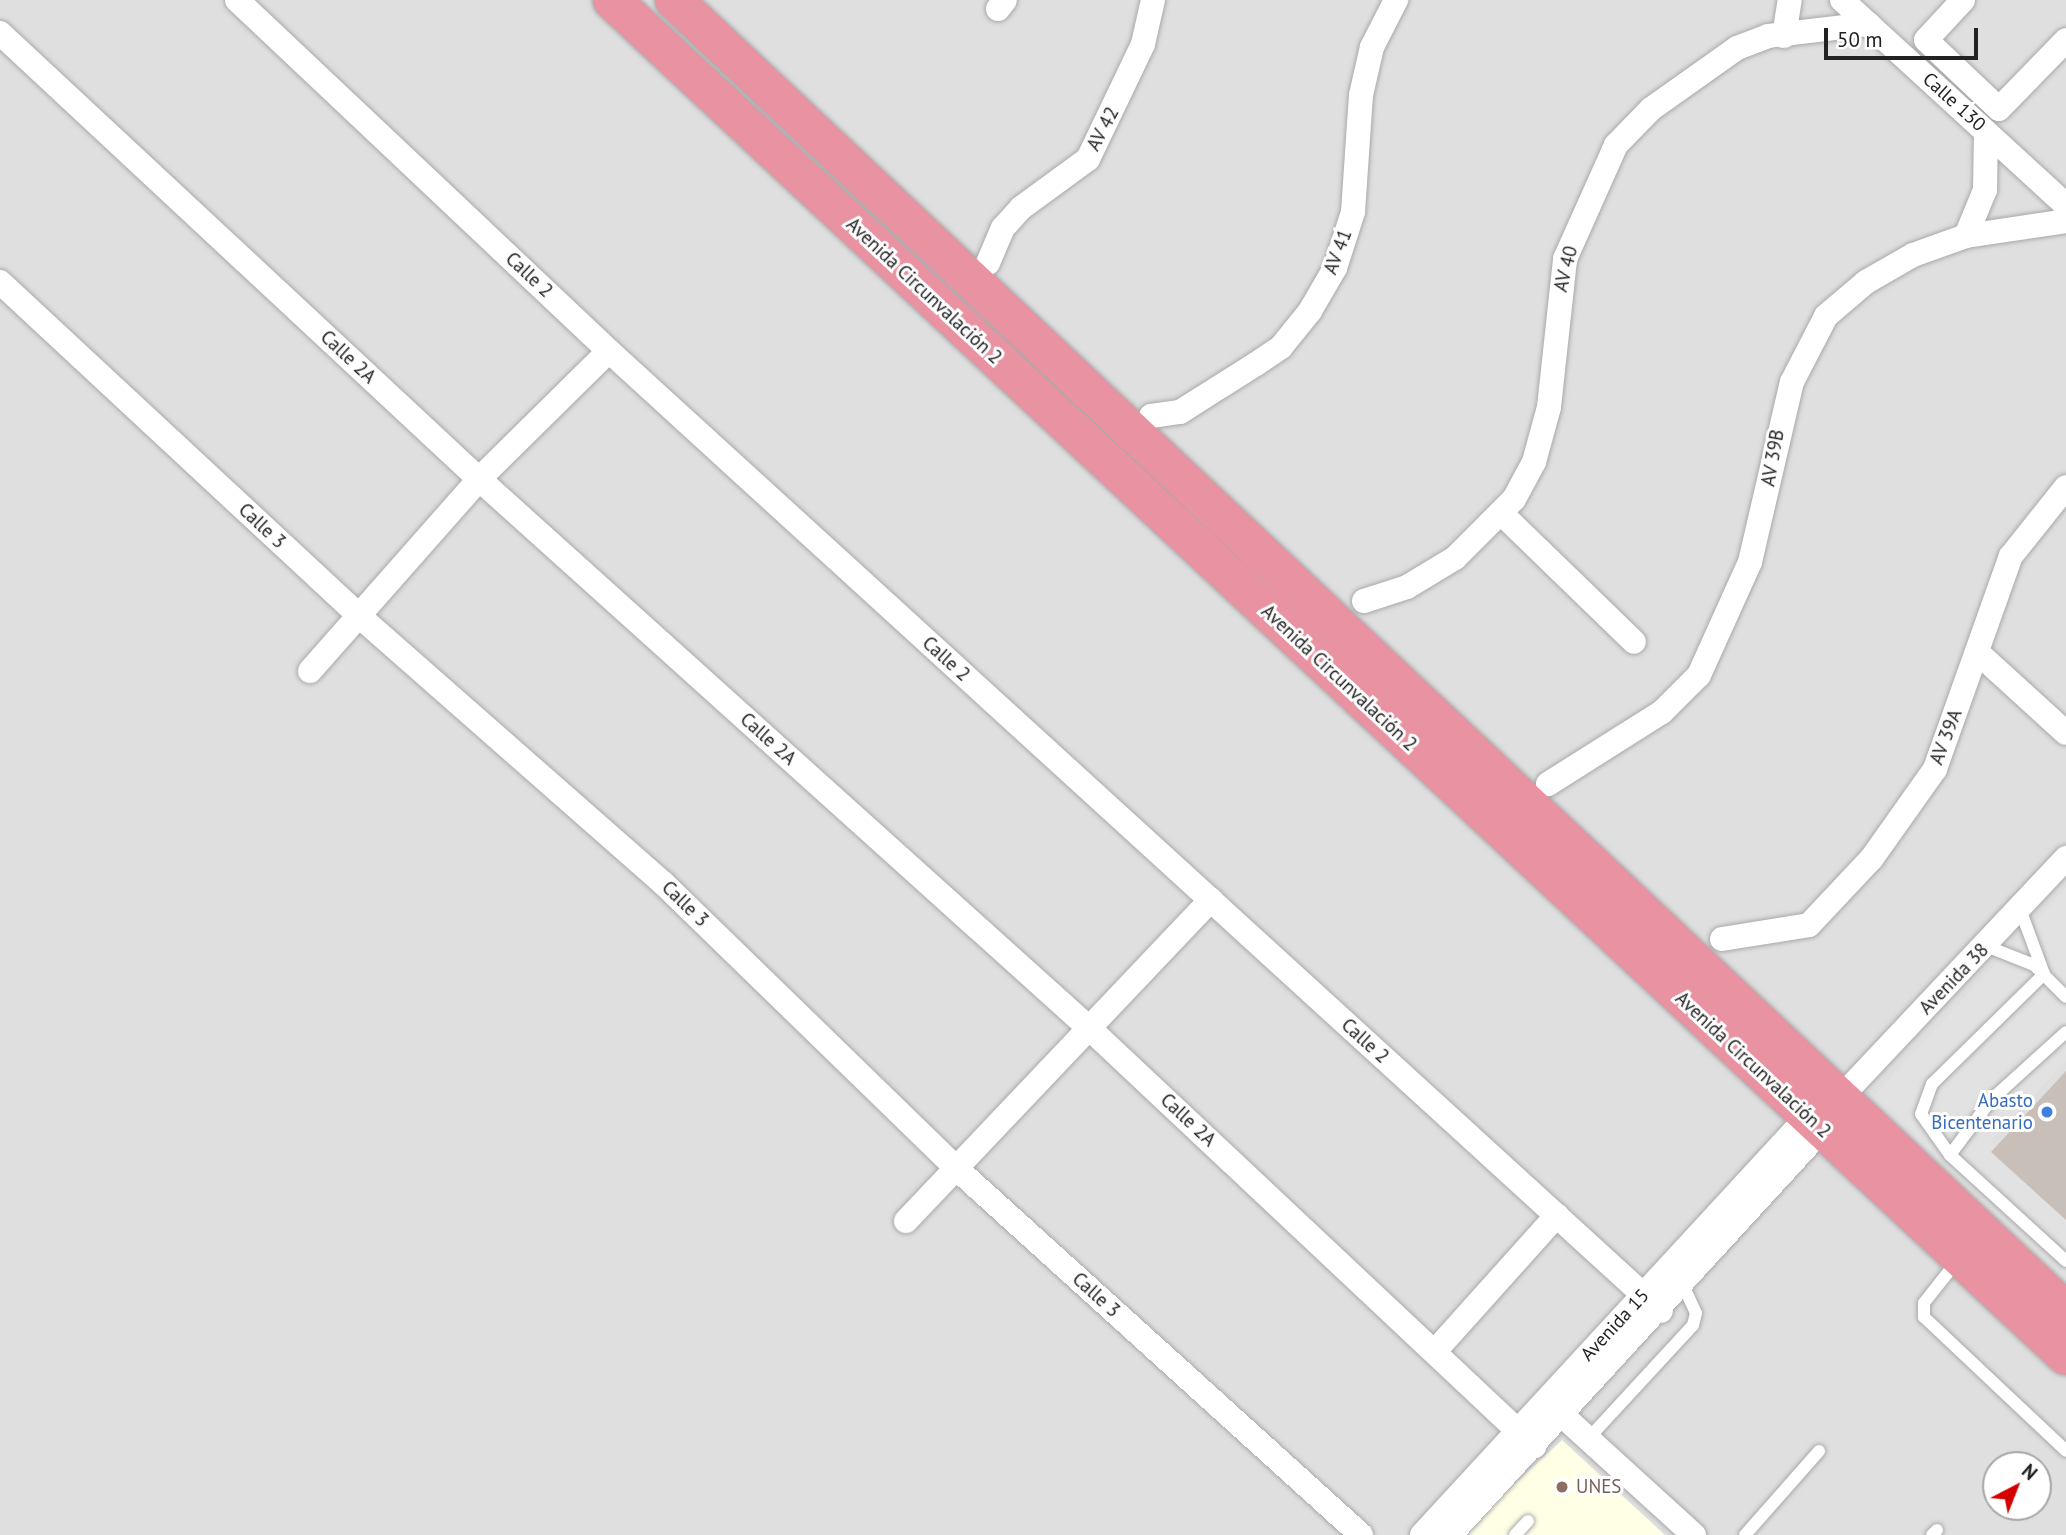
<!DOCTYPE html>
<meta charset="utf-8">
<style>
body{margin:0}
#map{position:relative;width:2066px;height:1535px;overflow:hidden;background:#f2efe9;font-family:"PT Sans",sans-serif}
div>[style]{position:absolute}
.residential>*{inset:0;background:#e0dfdf}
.education>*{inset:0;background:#ffffe5}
.parking>*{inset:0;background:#e2e2e2}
.building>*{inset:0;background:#c7bfb8}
.roads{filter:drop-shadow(0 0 2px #a9a9a9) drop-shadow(0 0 2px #a9a9a9)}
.lane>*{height:12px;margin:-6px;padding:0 6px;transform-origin:6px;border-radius:6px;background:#fff}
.street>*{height:24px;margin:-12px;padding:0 12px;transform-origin:12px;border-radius:12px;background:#fff}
.highway>*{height:38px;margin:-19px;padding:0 19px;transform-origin:19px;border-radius:19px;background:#e892a2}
.dots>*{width:19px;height:19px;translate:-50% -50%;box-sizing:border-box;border:4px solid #fff;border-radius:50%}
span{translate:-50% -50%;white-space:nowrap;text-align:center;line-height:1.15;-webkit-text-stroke:6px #fff;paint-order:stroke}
.street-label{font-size:19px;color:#222}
.shop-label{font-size:19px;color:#366cbe}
.right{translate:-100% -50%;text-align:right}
.education-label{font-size:19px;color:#785e54}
.left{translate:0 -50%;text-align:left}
.north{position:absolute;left:1982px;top:1451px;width:70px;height:70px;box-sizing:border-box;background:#fff;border:2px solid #a7a7a7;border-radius:50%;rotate:42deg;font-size:19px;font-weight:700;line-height:28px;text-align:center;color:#222}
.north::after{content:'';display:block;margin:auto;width:24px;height:32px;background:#d40000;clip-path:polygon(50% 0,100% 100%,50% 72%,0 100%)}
.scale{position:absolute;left:1824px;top:28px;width:154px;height:32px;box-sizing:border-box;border:4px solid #222;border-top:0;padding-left:9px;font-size:21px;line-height:24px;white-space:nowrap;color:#222;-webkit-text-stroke:5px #fff;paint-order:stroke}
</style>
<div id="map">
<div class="residential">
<i style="clip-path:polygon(evenodd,0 0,2066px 0,2066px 1535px,0 1535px,0 0,1996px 1465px,2038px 1465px,2038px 1507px,1996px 1507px,1996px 1465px)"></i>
</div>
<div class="education">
<i style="clip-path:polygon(1562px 1440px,1665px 1535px,1460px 1535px)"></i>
</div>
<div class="parking">
<i style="clip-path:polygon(2066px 888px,2066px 1061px,1990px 1141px,2066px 1211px,2066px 1289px,1866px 1104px)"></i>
</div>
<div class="building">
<i style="clip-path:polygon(2066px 1071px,2066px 1220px,1991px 1152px)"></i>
</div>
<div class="roads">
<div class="lane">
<i style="left:2020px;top:909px;width:69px;rotate:69.7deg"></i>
<i style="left:2044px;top:974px;width:157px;rotate:135.5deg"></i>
<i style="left:1932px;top:1084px;width:32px;rotate:110deg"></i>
<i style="left:1921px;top:1114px;width:50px;rotate:54.7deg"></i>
<i style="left:1950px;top:1155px;width:157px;rotate:42.4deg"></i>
<i style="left:1986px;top:946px;width:52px;rotate:21.6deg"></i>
<i style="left:2034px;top:965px;width:45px;rotate:45deg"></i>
<i style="left:1950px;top:1155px;width:69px;rotate:-53.3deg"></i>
<i style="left:1991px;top:1100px;width:101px;rotate:-42.2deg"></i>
<i style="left:1957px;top:1261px;width:53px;rotate:128.2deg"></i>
<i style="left:1924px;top:1303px;width:14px;rotate:90deg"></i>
<i style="left:1924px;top:1317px;width:195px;rotate:43.3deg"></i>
<i style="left:1587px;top:1440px;width:156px;rotate:-47.3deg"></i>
<i style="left:1693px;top:1325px;width:12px;rotate:-76deg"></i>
<i style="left:1696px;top:1313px;width:29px;rotate:-115deg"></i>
<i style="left:1515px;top:1535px;width:19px;rotate:-47deg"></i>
<i style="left:1745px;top:1535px;width:112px;rotate:-48.6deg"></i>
<i style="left:1932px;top:1535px;width:7px;rotate:-45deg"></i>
</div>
<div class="street">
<i style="left:237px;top:0;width:511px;rotate:43.34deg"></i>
<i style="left:609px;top:351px;width:1424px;rotate:42.38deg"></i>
<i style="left:1842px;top:0;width:304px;rotate:42.5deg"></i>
<i style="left:1963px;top:0;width:54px;rotate:132.8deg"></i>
<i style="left:1926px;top:40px;width:100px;rotate:43.4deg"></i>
<i style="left:1999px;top:109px;width:96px;rotate:-45.8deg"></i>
<i style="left:998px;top:9px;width:11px;rotate:-52deg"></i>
<i style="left:0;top:33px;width:654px;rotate:42.96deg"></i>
<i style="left:479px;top:479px;width:821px;rotate:41.99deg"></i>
<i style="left:1089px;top:1028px;width:611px;rotate:43.21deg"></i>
<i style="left:1784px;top:36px;width:36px;rotate:-81deg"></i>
<i style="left:1966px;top:236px;width:50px;rotate:-67.6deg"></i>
<i style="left:1985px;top:190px;width:58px;rotate:-89deg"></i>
<i style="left:988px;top:263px;width:38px;rotate:-67deg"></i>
<i style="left:1003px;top:228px;width:27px;rotate:-48deg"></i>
<i style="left:1021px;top:208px;width:83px;rotate:-36.2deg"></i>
<i style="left:1088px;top:159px;width:127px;rotate:-64.4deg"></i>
<i style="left:1143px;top:44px;width:45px;rotate:-77.2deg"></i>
<i style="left:0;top:282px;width:490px;rotate:42.9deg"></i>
<i style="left:359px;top:616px;width:405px;rotate:41.3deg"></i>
<i style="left:663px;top:883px;width:410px;rotate:44.2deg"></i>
<i style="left:957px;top:1169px;width:545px;rotate:42.17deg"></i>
<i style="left:1151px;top:416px;width:29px;rotate:-8deg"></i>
<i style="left:1180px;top:412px;width:90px;rotate:-32.3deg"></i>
<i style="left:1256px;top:364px;width:30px;rotate:-34deg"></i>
<i style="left:1281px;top:347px;width:46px;rotate:-51.1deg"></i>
<i style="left:1310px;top:311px;width:50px;rotate:-59.8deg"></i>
<i style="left:1335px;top:268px;width:59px;rotate:-72.2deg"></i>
<i style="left:1353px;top:212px;width:117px;rotate:-86.1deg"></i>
<i style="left:1361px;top:95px;width:49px;rotate:-77.1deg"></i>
<i style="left:1372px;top:47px;width:53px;rotate:-62.9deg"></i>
<i style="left:1501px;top:513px;width:185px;rotate:44.1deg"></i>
<i style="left:1364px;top:601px;width:45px;rotate:-18deg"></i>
<i style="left:1407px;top:587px;width:56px;rotate:-31.1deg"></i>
<i style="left:1455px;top:558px;width:83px;rotate:-45deg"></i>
<i style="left:1514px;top:499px;width:42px;rotate:-61.6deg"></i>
<i style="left:1534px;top:462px;width:57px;rotate:-74.7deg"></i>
<i style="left:1549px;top:407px;width:149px;rotate:-83.8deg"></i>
<i style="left:1565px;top:259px;width:125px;rotate:-65.9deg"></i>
<i style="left:1616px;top:145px;width:50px;rotate:-45.8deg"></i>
<i style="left:1651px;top:109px;width:105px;rotate:-35.3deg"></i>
<i style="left:1737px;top:48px;width:33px;rotate:-21deg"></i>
<i style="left:1768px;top:36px;width:101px;rotate:-6.8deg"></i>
<i style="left:1977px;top:652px;width:120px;rotate:42.3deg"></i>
<i style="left:310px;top:671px;width:256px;rotate:-48.6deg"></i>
<i style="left:479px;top:479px;width:182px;rotate:-44.6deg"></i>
<i style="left:1548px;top:784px;width:135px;rotate:-32.3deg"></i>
<i style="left:1662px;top:712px;width:52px;rotate:-45deg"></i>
<i style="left:1699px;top:675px;width:124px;rotate:-65.7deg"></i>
<i style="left:1750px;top:562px;width:185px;rotate:-76.9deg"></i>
<i style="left:1792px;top:382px;width:74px;rotate:-62.7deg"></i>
<i style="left:1826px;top:316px;width:52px;rotate:-40.4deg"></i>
<i style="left:1866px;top:282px;width:54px;rotate:-29.9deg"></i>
<i style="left:1913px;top:255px;width:56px;rotate:-19.7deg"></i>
<i style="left:1966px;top:236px;width:101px;rotate:-8.5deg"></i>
<i style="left:1722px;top:939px;width:88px;rotate:-9.1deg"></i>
<i style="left:1809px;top:925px;width:92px;rotate:-46.8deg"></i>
<i style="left:1872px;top:858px;width:109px;rotate:-54.7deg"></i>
<i style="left:1935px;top:769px;width:226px;rotate:-70.4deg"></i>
<i style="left:2011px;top:556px;width:88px;rotate:-51.4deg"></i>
<i style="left:906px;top:1221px;width:443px;rotate:-46.5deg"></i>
<i style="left:1436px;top:1350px;width:181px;rotate:-48.1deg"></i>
<i style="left:1552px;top:1406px;width:192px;rotate:42.3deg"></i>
<i style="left:1422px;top:1535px;width:570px;rotate:-47.35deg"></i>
<i style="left:1808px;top:1116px;width:37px;rotate:-29deg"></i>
<i style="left:1840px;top:1098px;width:330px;rotate:-46.7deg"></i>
<i style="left:1450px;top:1535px;width:562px;rotate:-47.45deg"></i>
</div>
<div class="highway">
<i style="left:612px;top:0;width:1988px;rotate:43deg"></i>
<i style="left:674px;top:0;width:1912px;rotate:43.28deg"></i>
</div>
</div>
<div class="dots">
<i style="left:2047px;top:1112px;background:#3f7fe0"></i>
<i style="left:1562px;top:1487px;background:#8d6e63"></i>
</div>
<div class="street-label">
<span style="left:1954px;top:102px;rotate:42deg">Calle 130</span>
<span style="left:1103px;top:129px;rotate:-62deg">AV 42</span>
<span style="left:1338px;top:252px;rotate:-69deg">AV 41</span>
<span style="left:1566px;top:269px;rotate:-76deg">AV 40</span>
<span style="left:529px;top:275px;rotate:43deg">Calle 2</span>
<span style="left:924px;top:291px;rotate:43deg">Avenida Circunvalación 2</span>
<span style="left:348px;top:357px;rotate:43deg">Calle 2A</span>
<span style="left:1773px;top:458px;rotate:-80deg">AV 39B</span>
<span style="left:262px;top:526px;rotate:43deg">Calle 3</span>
<span style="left:946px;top:659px;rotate:42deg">Calle 2</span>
<span style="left:1339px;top:678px;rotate:43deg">Avenida Circunvalación 2</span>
<span style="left:1946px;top:737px;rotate:-69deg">AV 39A</span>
<span style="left:768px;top:739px;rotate:42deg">Calle 2A</span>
<span style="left:685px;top:904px;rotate:44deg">Calle 3</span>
<span style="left:1954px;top:979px;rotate:-46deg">Avenida 38</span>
<span style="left:1365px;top:1041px;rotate:42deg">Calle 2</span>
<span style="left:1753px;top:1065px;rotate:43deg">Avenida Circunvalación 2</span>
<span style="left:1188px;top:1120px;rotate:43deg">Calle 2A</span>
<span style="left:1096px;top:1295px;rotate:42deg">Calle 3</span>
<span style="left:1615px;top:1325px;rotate:-47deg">Avenida 15</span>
</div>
<div class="shop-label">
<span class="right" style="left:2033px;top:1112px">Abasto<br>Bicentenario</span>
</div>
<div class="education-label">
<span class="left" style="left:1576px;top:1487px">UNES</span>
</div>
<div class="north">N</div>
<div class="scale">50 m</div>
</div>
